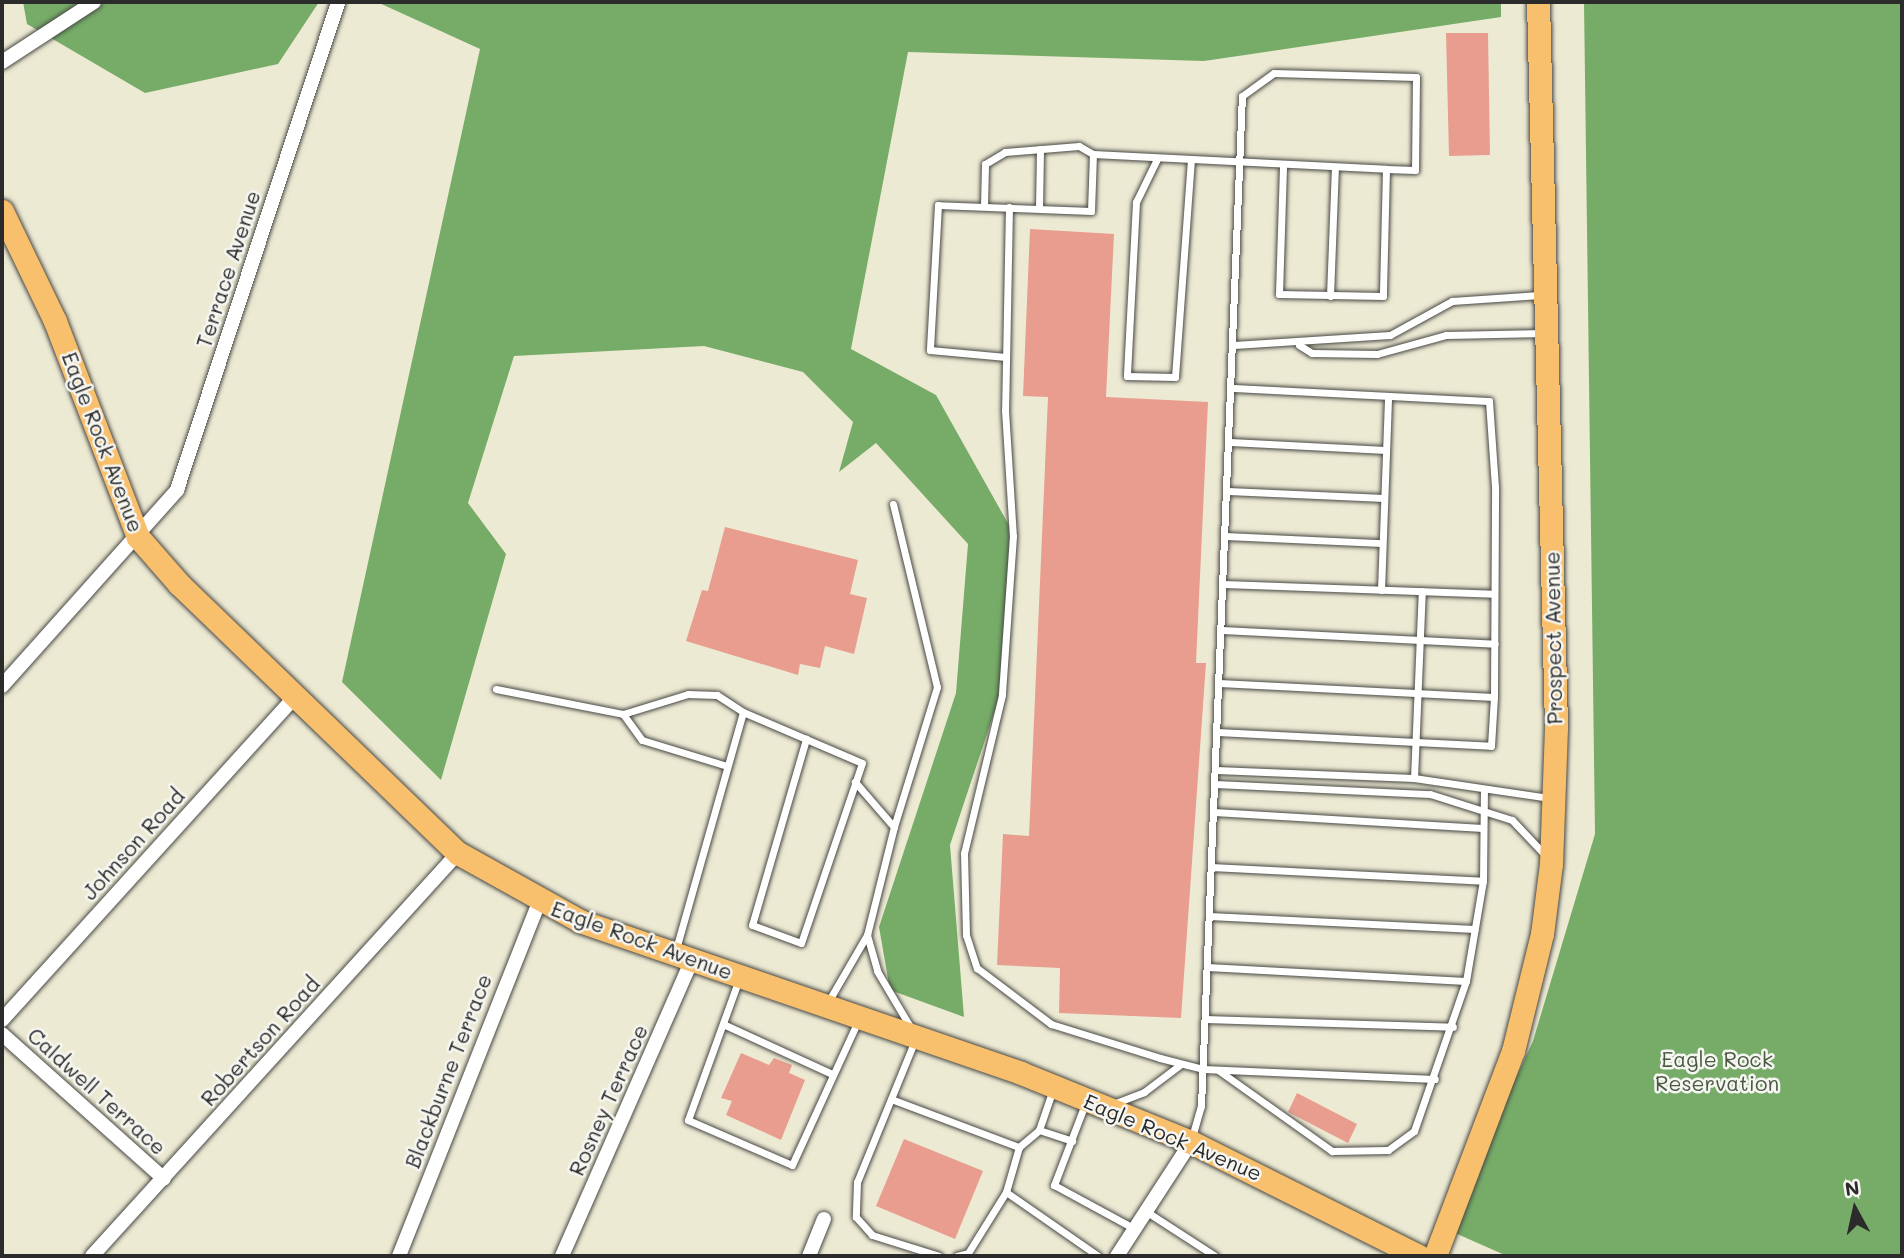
<!DOCTYPE html>
<style>
body{margin:0}
#map{position:relative;width:1904px;height:1258px;overflow:hidden;background:#edead4;font-family:Mali,sans-serif}
div>[style]{position:absolute}
.forest>*{inset:0;background:#76ac68}
.building>*{inset:0;background:#e89d8f}
.roads{filter:drop-shadow(0 0 2px #484844) drop-shadow(0 0 2px #484844)}
.lane>*{height:7px;margin:-3.5px;padding:0 3.5px;transform-origin:3.5px;border-radius:3.5px;background:#fff}
.street>*{height:14px;margin:-7px;padding:0 7px;transform-origin:7px;border-radius:7px;background:#fff}
.primary>*{height:23px;margin:-11.5px;padding:0 11.5px;transform-origin:11.5px;border-radius:11.5px;background:#f8bf6c}
span{translate:-50% -50%;white-space:nowrap;text-align:center;line-height:1.15;-webkit-text-stroke:5px #f6f6f2;paint-order:stroke}
.street-label{font-size:21px;color:#2b2b2b}
.park-label{font-size:21px;color:#4a5a42}
.frame{position:absolute;inset:0;border:4px solid #2b2b2b;pointer-events:none}
.north{position:absolute;left:1820px;top:1174px;width:70px;height:70px;-webkit-text-stroke:5px #f6f6f2;paint-order:stroke;rotate:352deg;font-size:19px;font-weight:700;line-height:28px;text-align:center;color:#2b2b2b}
.north::after{content:'';display:block;margin:auto;width:24px;height:32px;background:#2b2b2b;clip-path:polygon(50% 0,100% 100%,50% 72%,0 100%)}
</style>
<div id="map">
<div class="forest">
<i style="clip-path:polygon(23px 2px,319px 2px,278px 64px,145px 93px,27px 24px)"></i>
<i style="clip-path:polygon(377px 2px,1501px 2px,1501px 17px,1204px 61px,908px 52px,851px 349px,936px 395px,1010px 527px,1003px 686px,950px 845px,964px 1017px,890px 990px,879px 927px,956px 693px,968px 544px,876px 443px,839px 472px,853px 422px,803px 372px,704px 346px,514px 356px,468px 503px,506px 554px,441px 780px,342px 682px,480px 49px)"></i>
<i style="clip-path:polygon(1584px 2px,1902px 2px,1902px 1253px,1896px 1256px,1507px 1256px,1446px 1229px,1533px 1041px,1595px 834px)"></i>
</div>
<div class="building">
<i style="clip-path:polygon(1446px 33px,1488px 33px,1490px 155px,1449px 156px)"></i>
<i style="clip-path:polygon(1030px 229px,1114px 234px,1106px 397px,1208px 402px,1196px 663px,1206px 663px,1181px 1018px,1059px 1013px,1060px 968px,997px 965px,1003px 834px,1029px 836px,1048px 397px,1023px 396px)"></i>
<i style="clip-path:polygon(725px 527px,858px 560px,850px 594px,867px 598px,854px 654px,825px 646px,820px 668px,800px 664px,798px 675px,686px 641px,702px 590px,708px 591px)"></i>
<i style="clip-path:polygon(741px 1053px,769px 1065px,774px 1058px,792px 1065px,789px 1073px,805px 1080px,781px 1140px,726px 1115px,732px 1101px,721px 1098px)"></i>
<i style="clip-path:polygon(1297px 1093px,1357px 1124px,1348px 1143px,1288px 1112px)"></i>
<i style="clip-path:polygon(904px 1139px,983px 1171px,955px 1239px,876px 1206px)"></i>
</div>
<div class="roads">
<div class="lane">
<i style="left:1093px;top:154px;width:293px;rotate:2.9deg"></i>
<i style="left:1386px;top:169px;width:127px;rotate:91.4deg"></i>
<i style="left:1383px;top:296px;width:104px;rotate:-178.9deg"></i>
<i style="left:1279px;top:294px;width:127px;rotate:-88.2deg"></i>
<i style="left:1157px;top:159px;width:48px;rotate:116deg"></i>
<i style="left:1136px;top:202px;width:174px;rotate:93deg"></i>
<i style="left:1127px;top:376px;width:48px;rotate:1.2deg"></i>
<i style="left:1175px;top:377px;width:217px;rotate:-85.8deg"></i>
<i style="left:984px;top:206px;width:42px;rotate:-88.6deg"></i>
<i style="left:985px;top:164px;width:23px;rotate:-31deg"></i>
<i style="left:1005px;top:152px;width:74px;rotate:-4.6deg"></i>
<i style="left:1079px;top:146px;width:16px;rotate:30deg"></i>
<i style="left:1093px;top:154px;width:57px;rotate:92deg"></i>
<i style="left:1091px;top:211px;width:153px;rotate:-177.8deg"></i>
<i style="left:938px;top:205px;width:145px;rotate:93.2deg"></i>
<i style="left:930px;top:350px;width:76px;rotate:5.3deg"></i>
<i style="left:1009px;top:207px;width:203px;rotate:91.1deg"></i>
<i style="left:1005px;top:410px;width:126px;rotate:86.4deg"></i>
<i style="left:1013px;top:536px;width:159px;rotate:94deg"></i>
<i style="left:1002px;top:695px;width:163px;rotate:103.5deg"></i>
<i style="left:964px;top:853px;width:82px;rotate:88.6deg"></i>
<i style="left:966px;top:935px;width:35px;rotate:72deg"></i>
<i style="left:977px;top:968px;width:93px;rotate:37.1deg"></i>
<i style="left:1051px;top:1024px;width:114px;rotate:17.3deg"></i>
<i style="left:1160px;top:1058px;width:44px;rotate:14.3deg"></i>
<i style="left:1203px;top:1069px;width:232px;rotate:2.5deg"></i>
<i style="left:1039px;top:208px;width:59px;rotate:-89deg"></i>
<i style="left:1330px;top:296px;width:128px;rotate:-87.8deg"></i>
<i style="left:1234px;top:345px;width:156px;rotate:-3.7deg"></i>
<i style="left:1390px;top:335px;width:71px;rotate:-28.7deg"></i>
<i style="left:1452px;top:301px;width:88px;rotate:-3.9deg"></i>
<i style="left:1299px;top:345px;width:15px;rotate:32deg"></i>
<i style="left:1312px;top:353px;width:65px;rotate:0.9deg"></i>
<i style="left:1377px;top:354px;width:72px;rotate:-15.4deg"></i>
<i style="left:1446px;top:335px;width:99px;rotate:-1.2deg"></i>
<i style="left:1230px;top:442px;width:156px;rotate:2.9deg"></i>
<i style="left:1228px;top:491px;width:156px;rotate:2.6deg"></i>
<i style="left:893px;top:504px;width:188px;rotate:76.5deg"></i>
<i style="left:937px;top:687px;width:146px;rotate:107.1deg"></i>
<i style="left:1225px;top:536px;width:157px;rotate:2.6deg"></i>
<i style="left:1224px;top:584px;width:269px;rotate:2.1deg"></i>
<i style="left:1381px;top:590px;width:194px;rotate:-87.9deg"></i>
<i style="left:1222px;top:630px;width:273px;rotate:2.9deg"></i>
<i style="left:1219px;top:683px;width:275px;rotate:2.9deg"></i>
<i style="left:496px;top:689px;width:129px;rotate:11.1deg"></i>
<i style="left:623px;top:714px;width:68px;rotate:-17.1deg"></i>
<i style="left:688px;top:694px;width:29px;rotate:2deg"></i>
<i style="left:717px;top:695px;width:31px;rotate:33deg"></i>
<i style="left:623px;top:714px;width:32px;rotate:54deg"></i>
<i style="left:642px;top:740px;width:89px;rotate:17deg"></i>
<i style="left:1217px;top:732px;width:274px;rotate:2.9deg"></i>
<i style="left:1491px;top:746px;width:49px;rotate:-86.5deg"></i>
<i style="left:1494px;top:697px;width:210px;rotate:-89.7deg"></i>
<i style="left:1495px;top:487px;width:86px;rotate:-94deg"></i>
<i style="left:1489px;top:401px;width:257px;rotate:-177.1deg"></i>
<i style="left:1216px;top:770px;width:198px;rotate:2.3deg"></i>
<i style="left:1414px;top:778px;width:136px;rotate:8.4deg"></i>
<i style="left:1414px;top:778px;width:187px;rotate:-87.6deg"></i>
<i style="left:1215px;top:784px;width:215px;rotate:2.7deg"></i>
<i style="left:1430px;top:794px;width:86px;rotate:17.6deg"></i>
<i style="left:1512px;top:820px;width:47px;rotate:46.7deg"></i>
<i style="left:1214px;top:812px;width:269px;rotate:3.4deg"></i>
<i style="left:1211px;top:867px;width:272px;rotate:2.9deg"></i>
<i style="left:1209px;top:916px;width:266px;rotate:2.8deg"></i>
<i style="left:867px;top:935px;width:37px;rotate:74deg"></i>
<i style="left:877px;top:971px;width:69px;rotate:59.3deg"></i>
<i style="left:676px;top:949px;width:246px;rotate:-74.2deg"></i>
<i style="left:743px;top:712px;width:129px;rotate:23.2deg"></i>
<i style="left:862px;top:763px;width:190px;rotate:108.7deg"></i>
<i style="left:801px;top:943px;width:52px;rotate:-159.8deg"></i>
<i style="left:752px;top:925px;width:194px;rotate:-73.8deg"></i>
<i style="left:1207px;top:967px;width:259px;rotate:3.1deg"></i>
<i style="left:739px;top:979px;width:150px;rotate:109.9deg"></i>
<i style="left:688px;top:1120px;width:113px;rotate:23.4deg"></i>
<i style="left:792px;top:1165px;width:158px;rotate:-65.4deg"></i>
<i style="left:828px;top:1002px;width:78px;rotate:-59.8deg"></i>
<i style="left:867px;top:935px;width:111px;rotate:-76deg"></i>
<i style="left:894px;top:827px;width:60px;rotate:-130.9deg"></i>
<i style="left:1205px;top:1019px;width:248px;rotate:1.8deg"></i>
<i style="left:723px;top:1024px;width:120px;rotate:24.6deg"></i>
<i style="left:915px;top:1040px;width:153px;rotate:112.2deg"></i>
<i style="left:857px;top:1182px;width:35px;rotate:92deg"></i>
<i style="left:856px;top:1217px;width:24px;rotate:48deg"></i>
<i style="left:872px;top:1235px;width:70px;rotate:17.4deg"></i>
<i style="left:1218px;top:1070px;width:140px;rotate:35.4deg"></i>
<i style="left:1332px;top:1151px;width:56px;rotate:-1deg"></i>
<i style="left:1388px;top:1150px;width:32px;rotate:-36deg"></i>
<i style="left:1414px;top:1131px;width:159px;rotate:-70.9deg"></i>
<i style="left:1466px;top:981px;width:101px;rotate:-80.4deg"></i>
<i style="left:1483px;top:881px;width:91px;rotate:-89.4deg"></i>
<i style="left:891px;top:1099px;width:137px;rotate:20.6deg"></i>
<i style="left:1019px;top:1147px;width:26px;rotate:-40deg"></i>
<i style="left:1039px;top:1130px;width:43px;rotate:-71.1deg"></i>
<i style="left:1085px;top:1104px;width:87px;rotate:110.9deg"></i>
<i style="left:1054px;top:1185px;width:92px;rotate:28.5deg"></i>
<i style="left:1113px;top:1104px;width:33px;rotate:-21deg"></i>
<i style="left:1144px;top:1092px;width:46px;rotate:-37.1deg"></i>
<i style="left:1039px;top:1130px;width:35px;rotate:18deg"></i>
<i style="left:1192px;top:1137px;width:32px;rotate:-74deg"></i>
<i style="left:1201px;top:1106px;width:1011px;rotate:-87.68deg"></i>
<i style="left:1242px;top:96px;width:39px;rotate:-36deg"></i>
<i style="left:1274px;top:73px;width:142px;rotate:1.6deg"></i>
<i style="left:1416px;top:77px;width:93px;rotate:90.6deg"></i>
<i style="left:1415px;top:170px;width:29px;rotate:-178deg"></i>
<i style="left:1006px;top:1192px;width:112px;rotate:34.8deg"></i>
<i style="left:1147px;top:1212px;width:81px;rotate:32.9deg"></i>
<i style="left:957px;top:1256px;width:11px;rotate:-15deg"></i>
<i style="left:968px;top:1253px;width:72px;rotate:-58.1deg"></i>
<i style="left:1006px;top:1192px;width:47px;rotate:-73.9deg"></i>
</div>
<div class="street">
<i style="left:2px;top:62px;width:110px;rotate:-33.1deg"></i>
<i style="left:2px;top:686px;width:263px;rotate:-48.2deg"></i>
<i style="left:177px;top:490px;width:513px;rotate:-71.71deg"></i>
<i style="left:2px;top:1020px;width:436px;rotate:-47.8deg"></i>
<i style="left:2px;top:1034px;width:217px;rotate:41.8deg"></i>
<i style="left:92px;top:1256px;width:544px;rotate:-47.75deg"></i>
<i style="left:399px;top:1256px;width:381px;rotate:-68.4deg"></i>
<i style="left:562px;top:1256px;width:323px;rotate:-66.3deg"></i>
<i style="left:809px;top:1256px;width:40px;rotate:-68deg"></i>
<i style="left:1117px;top:1256px;width:136px;rotate:-57deg"></i>
</div>
<div class="primary">
<i style="left:2px;top:211px;width:122px;rotate:64.3deg"></i>
<i style="left:55px;top:321px;width:231px;rotate:69deg"></i>
<i style="left:138px;top:537px;width:62px;rotate:48.9deg"></i>
<i style="left:179px;top:584px;width:388px;rotate:44deg"></i>
<i style="left:458px;top:853px;width:140px;rotate:29.1deg"></i>
<i style="left:580px;top:921px;width:466px;rotate:19deg"></i>
<i style="left:1021px;top:1073px;width:183px;rotate:22.1deg"></i>
<i style="left:1191px;top:1142px;width:255px;rotate:26.6deg"></i>
<i style="left:1435px;top:1256px;width:219px;rotate:-69.2deg"></i>
<i style="left:1513px;top:1051px;width:121px;rotate:-76.1deg"></i>
<i style="left:1542px;top:934px;width:71px;rotate:-82.7deg"></i>
<i style="left:1551px;top:864px;width:137px;rotate:-87.9deg"></i>
<i style="left:1556px;top:727px;width:725px;rotate:-91.42deg"></i>
</div>
</div>
<div class="street-label">
<span style="left:228px;top:269px;rotate:-72deg">Terrace Avenue</span>
<span style="left:103px;top:442px;rotate:69deg">Eagle Rock Avenue</span>
<span style="left:1553px;top:638px;rotate:-91deg">Prospect Avenue</span>
<span style="left:133px;top:844px;rotate:-48deg">Johnson Road</span>
<span style="left:642px;top:940px;rotate:20deg">Eagle Rock Avenue</span>
<span style="left:260px;top:1041px;rotate:-48deg">Robertson Road</span>
<span style="left:448px;top:1071px;rotate:-69deg">Blackburne Terrace</span>
<span style="left:97px;top:1091px;rotate:42deg">Caldwell Terrace</span>
<span style="left:608px;top:1100px;rotate:-66deg">Rosney Terrace</span>
<span style="left:1173px;top:1137px;rotate:23deg">Eagle Rock Avenue</span>
</div>
<div class="park-label">
<span style="left:1717px;top:1071px">Eagle Rock<br>Reservation</span>
</div>
<div class="frame"></div>
<div class="north">N</div>
</div>
